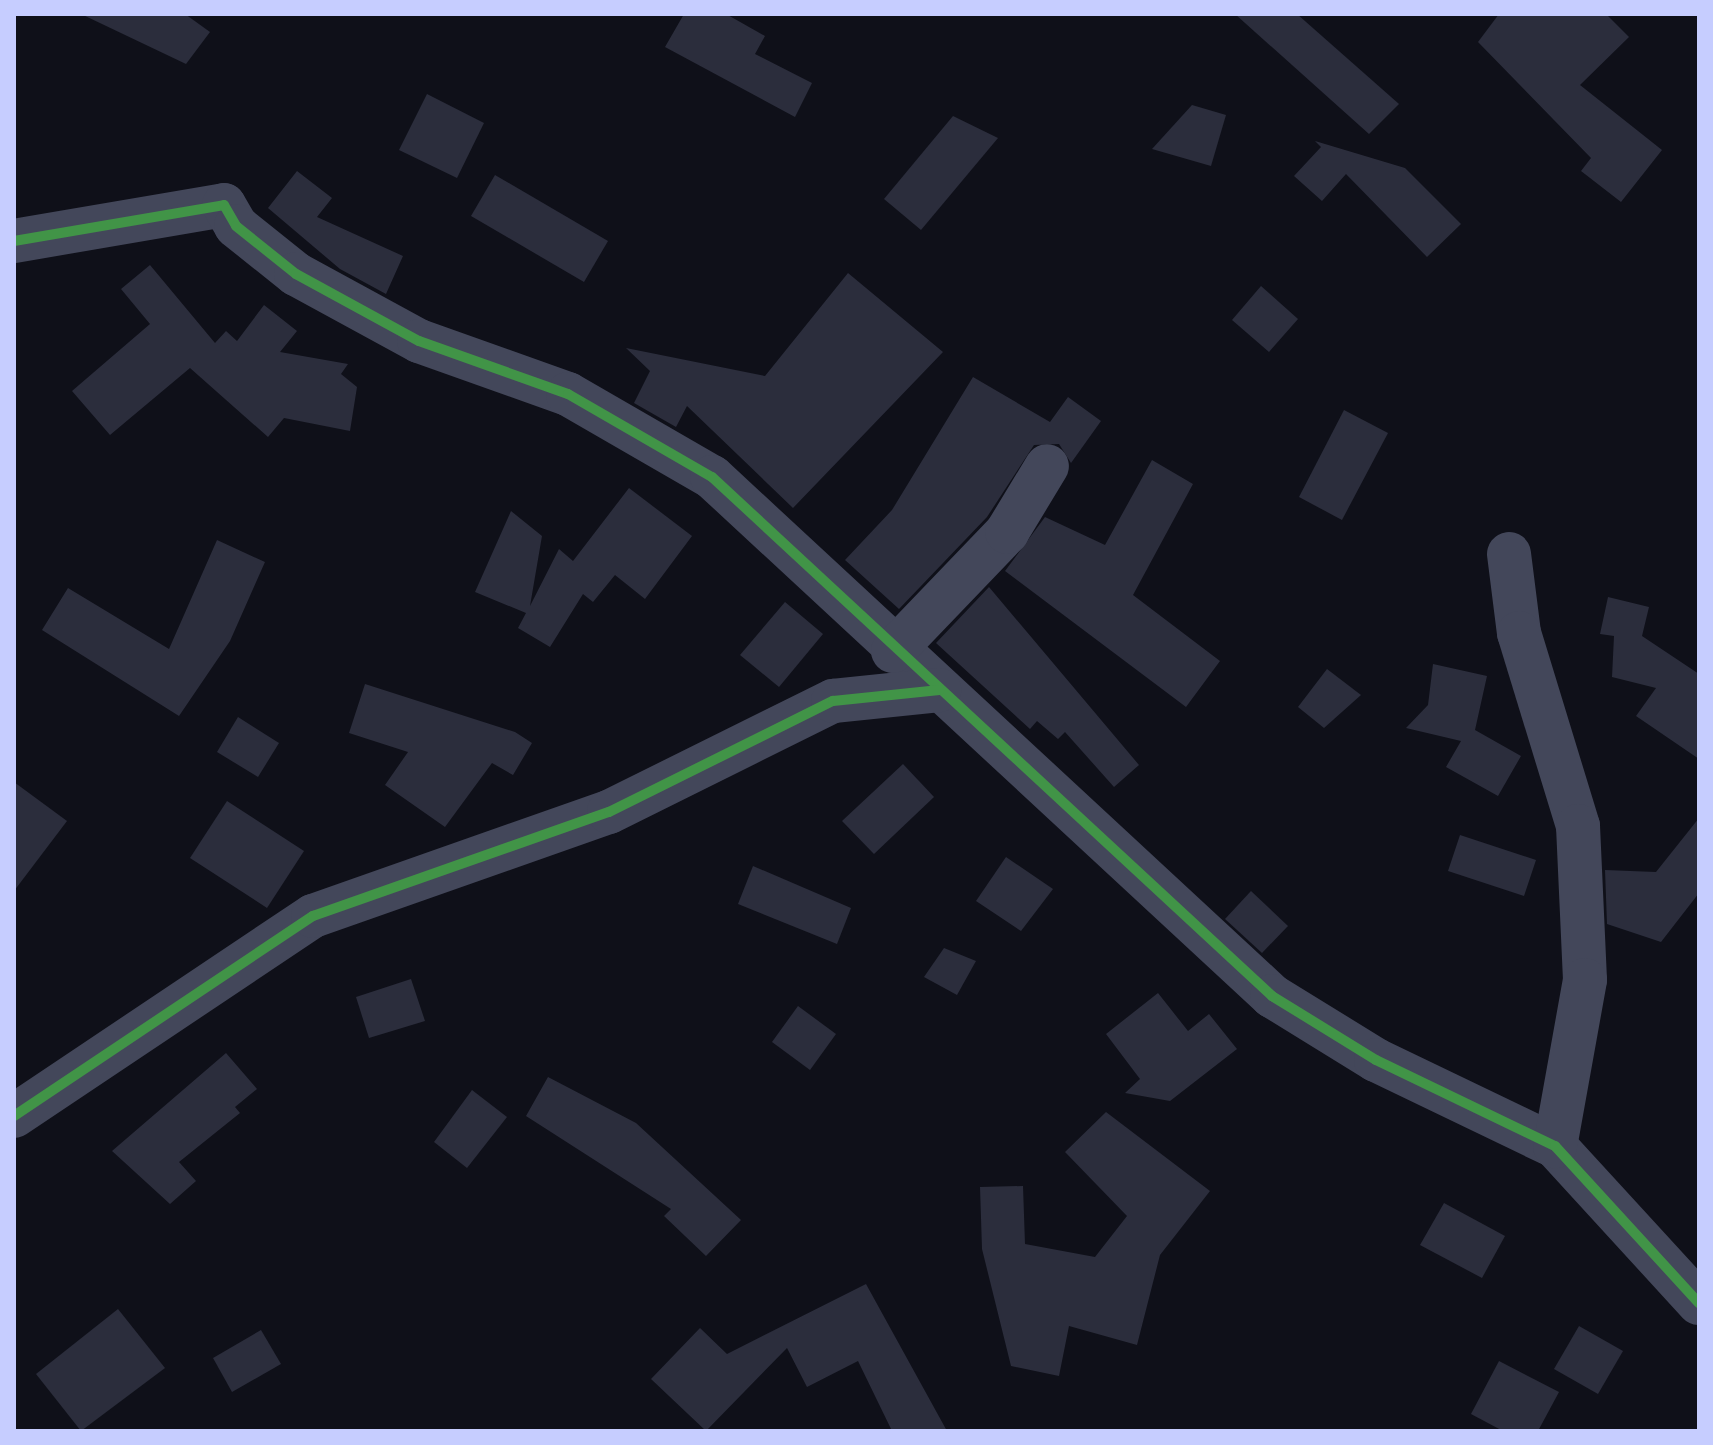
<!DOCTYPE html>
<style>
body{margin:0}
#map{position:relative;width:1713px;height:1445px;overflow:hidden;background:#0f1019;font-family:Rubik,sans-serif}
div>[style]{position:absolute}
.building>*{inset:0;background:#2b2d3c}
.minor>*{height:44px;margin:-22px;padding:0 22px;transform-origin:22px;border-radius:22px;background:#43475a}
.cycleway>*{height:10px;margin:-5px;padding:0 5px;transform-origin:5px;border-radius:5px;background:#419447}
span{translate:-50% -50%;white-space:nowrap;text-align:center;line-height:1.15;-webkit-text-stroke:6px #0b0c1d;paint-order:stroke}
.frame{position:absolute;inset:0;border:16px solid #c6cdff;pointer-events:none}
</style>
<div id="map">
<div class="building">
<i style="clip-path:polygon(81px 14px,185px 14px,210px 32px,186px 64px)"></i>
<i style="clip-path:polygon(684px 14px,726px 14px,765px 36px,755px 54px,812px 83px,795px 117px,665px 47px)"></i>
<i style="clip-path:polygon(1235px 14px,1297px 14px,1399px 104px,1369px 134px)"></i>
<i style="clip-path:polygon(1499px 14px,1606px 14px,1629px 37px,1580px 85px,1662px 150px,1621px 202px,1581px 171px,1591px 158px,1478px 42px)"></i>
<i style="clip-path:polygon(427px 94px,484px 123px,457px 178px,399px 150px)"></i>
<i style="clip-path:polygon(1192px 105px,1226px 115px,1211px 166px,1152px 149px)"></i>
<i style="clip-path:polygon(953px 116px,998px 138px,921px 230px,884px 199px)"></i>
<i style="clip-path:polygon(1315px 141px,1405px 168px,1461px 224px,1427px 257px,1346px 174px,1322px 201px,1294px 176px,1321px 147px)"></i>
<i style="clip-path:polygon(297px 171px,332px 198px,317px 217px,403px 256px,386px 294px,340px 269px,268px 208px)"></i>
<i style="clip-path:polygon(495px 175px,608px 241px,584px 282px,471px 216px)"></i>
<i style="clip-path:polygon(150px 265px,215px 343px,226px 331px,237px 341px,264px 305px,297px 331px,280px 352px,348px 364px,341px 374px,357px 387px,350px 431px,284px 418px,268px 437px,190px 368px,110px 435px,72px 391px,150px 324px,121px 289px)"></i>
<i style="clip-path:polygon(848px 273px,943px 352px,793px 508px,687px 406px,676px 427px,634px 403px,650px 371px,626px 348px,765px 376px)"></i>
<i style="clip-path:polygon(1261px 286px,1298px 319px,1269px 352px,1232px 320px)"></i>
<i style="clip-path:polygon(973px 377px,1050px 422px,1068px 397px,1101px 421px,1071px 463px,1059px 444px,1034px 445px,987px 517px,899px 609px,845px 560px,892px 510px)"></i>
<i style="clip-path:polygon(1344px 410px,1388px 433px,1342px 520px,1299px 497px)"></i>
<i style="clip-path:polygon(1152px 460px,1193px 484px,1133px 595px,1220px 661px,1186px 707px,1005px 571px,1045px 517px,1105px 545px)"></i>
<i style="clip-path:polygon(629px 488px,692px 536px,645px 599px,615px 575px,593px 602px,583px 594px,550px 647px,518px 628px,526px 613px,475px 592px,511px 511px,542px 536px,530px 606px,559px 549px,573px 561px)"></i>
<i style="clip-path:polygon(217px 540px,265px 562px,230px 641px,179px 716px,42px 630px,68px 588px,169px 649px)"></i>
<i style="clip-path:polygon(989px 587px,1139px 765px,1114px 787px,1065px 732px,1058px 739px,1037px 721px,1030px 729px,936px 643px)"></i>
<i style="clip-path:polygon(1608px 597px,1649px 607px,1642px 636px,1699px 674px,1699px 759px,1636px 716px,1656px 688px,1612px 677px,1614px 636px,1600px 634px)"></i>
<i style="clip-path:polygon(785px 602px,823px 634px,779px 687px,740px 655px)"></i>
<i style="clip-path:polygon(1433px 664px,1487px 676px,1475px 730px,1521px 756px,1498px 796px,1446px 767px,1461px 741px,1406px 728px,1428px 705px)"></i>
<i style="clip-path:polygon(1327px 669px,1361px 695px,1324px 728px,1298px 707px)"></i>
<i style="clip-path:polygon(365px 684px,515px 732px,532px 743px,513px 775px,492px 763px,445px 827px,385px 785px,408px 752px,349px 733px)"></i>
<i style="clip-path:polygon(238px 717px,279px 743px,258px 777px,217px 752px)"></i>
<i style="clip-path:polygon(903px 764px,934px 797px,874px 854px,842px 821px)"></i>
<i style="clip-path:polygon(14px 782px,67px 821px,14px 891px)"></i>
<i style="clip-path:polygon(227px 801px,304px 851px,267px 908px,190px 858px)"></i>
<i style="clip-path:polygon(1699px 818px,1699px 893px,1661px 942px,1607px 924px,1605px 870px,1656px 872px)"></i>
<i style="clip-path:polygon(1460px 835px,1536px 860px,1524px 896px,1448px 871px)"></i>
<i style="clip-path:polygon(1006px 857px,1053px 889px,1021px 931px,976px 901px)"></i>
<i style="clip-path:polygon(753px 866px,851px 908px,837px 944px,738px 904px)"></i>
<i style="clip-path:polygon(1251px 891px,1288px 926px,1262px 953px,1225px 919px)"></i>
<i style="clip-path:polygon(944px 948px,976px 961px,957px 995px,924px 977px)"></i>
<i style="clip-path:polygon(411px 979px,425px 1021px,369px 1038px,356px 997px)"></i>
<i style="clip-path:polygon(1158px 993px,1188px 1031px,1209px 1014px,1237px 1049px,1170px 1101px,1125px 1093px,1140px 1079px,1106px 1034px)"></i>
<i style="clip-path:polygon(798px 1006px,836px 1034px,810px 1070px,772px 1042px)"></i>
<i style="clip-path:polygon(226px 1053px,257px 1089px,235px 1107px,240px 1113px,179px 1162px,196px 1181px,170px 1204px,112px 1151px)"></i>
<i style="clip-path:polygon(548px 1077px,636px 1123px,741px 1220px,706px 1256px,664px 1216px,671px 1209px,526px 1116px)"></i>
<i style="clip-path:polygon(472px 1090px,507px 1117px,467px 1168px,434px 1142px)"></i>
<i style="clip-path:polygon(1106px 1112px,1210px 1191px,1160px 1255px,1137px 1345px,1069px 1326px,1059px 1376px,1011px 1366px,982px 1249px,980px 1187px,1023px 1186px,1025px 1244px,1095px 1257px,1127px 1216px,1065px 1152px)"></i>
<i style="clip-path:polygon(1444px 1203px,1505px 1236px,1482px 1278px,1420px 1245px)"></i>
<i style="clip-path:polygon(866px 1284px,947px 1431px,892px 1431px,858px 1361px,807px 1387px,787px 1348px,706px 1431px,651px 1379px,700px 1328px,727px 1354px)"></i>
<i style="clip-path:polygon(118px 1309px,165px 1368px,81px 1431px,36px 1374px)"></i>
<i style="clip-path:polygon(1579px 1326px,1623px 1351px,1598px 1394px,1554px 1369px)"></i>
<i style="clip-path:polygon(261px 1330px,281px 1364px,232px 1392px,213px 1358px)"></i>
<i style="clip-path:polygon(1499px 1361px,1559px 1392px,1538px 1431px,1503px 1431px,1471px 1414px)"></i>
</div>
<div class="minor">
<i style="left:14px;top:241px;width:213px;rotate:-9.7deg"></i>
<i style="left:224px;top:205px;width:24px;rotate:60deg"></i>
<i style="left:236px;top:226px;width:77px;rotate:38.7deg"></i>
<i style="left:296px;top:274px;width:140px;rotate:28.6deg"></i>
<i style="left:419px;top:341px;width:158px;rotate:19.6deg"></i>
<i style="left:568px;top:394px;width:166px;rotate:30deg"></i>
<i style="left:712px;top:477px;width:764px;rotate:42.82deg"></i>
<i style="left:1272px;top:996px;width:122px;rotate:31.6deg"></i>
<i style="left:1376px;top:1060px;width:199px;rotate:25.7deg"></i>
<i style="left:1555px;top:1146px;width:213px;rotate:47.5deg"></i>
<i style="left:1509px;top:554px;width:80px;rotate:82.8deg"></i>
<i style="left:1519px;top:633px;width:202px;rotate:73deg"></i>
<i style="left:1578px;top:826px;width:154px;rotate:87.4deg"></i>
<i style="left:1585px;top:980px;width:169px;rotate:100.2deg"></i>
<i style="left:893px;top:651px;width:165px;rotate:-46.2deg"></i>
<i style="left:1007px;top:532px;width:77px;rotate:-58.8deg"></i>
<i style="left:14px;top:1116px;width:360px;rotate:-33.8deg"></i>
<i style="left:313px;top:916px;width:314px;rotate:-19.4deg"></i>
<i style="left:609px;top:812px;width:250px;rotate:-26.4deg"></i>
<i style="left:833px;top:701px;width:107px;rotate:-5.9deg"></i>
</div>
<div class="cycleway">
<i style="left:14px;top:241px;width:213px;rotate:-9.7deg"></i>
<i style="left:224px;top:205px;width:24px;rotate:60deg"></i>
<i style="left:236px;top:226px;width:77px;rotate:38.7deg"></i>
<i style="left:296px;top:274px;width:140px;rotate:28.6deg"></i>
<i style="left:419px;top:341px;width:158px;rotate:19.6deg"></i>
<i style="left:568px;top:394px;width:166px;rotate:30deg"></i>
<i style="left:712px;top:477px;width:764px;rotate:42.82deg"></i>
<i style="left:1272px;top:996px;width:122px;rotate:31.6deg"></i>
<i style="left:1376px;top:1060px;width:199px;rotate:25.7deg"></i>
<i style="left:1555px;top:1146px;width:213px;rotate:47.5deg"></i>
<i style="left:14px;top:1116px;width:360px;rotate:-33.8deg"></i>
<i style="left:313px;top:916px;width:314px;rotate:-19.4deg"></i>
<i style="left:609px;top:812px;width:250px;rotate:-26.4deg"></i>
<i style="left:833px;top:701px;width:107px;rotate:-5.9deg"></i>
</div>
<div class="frame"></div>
</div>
